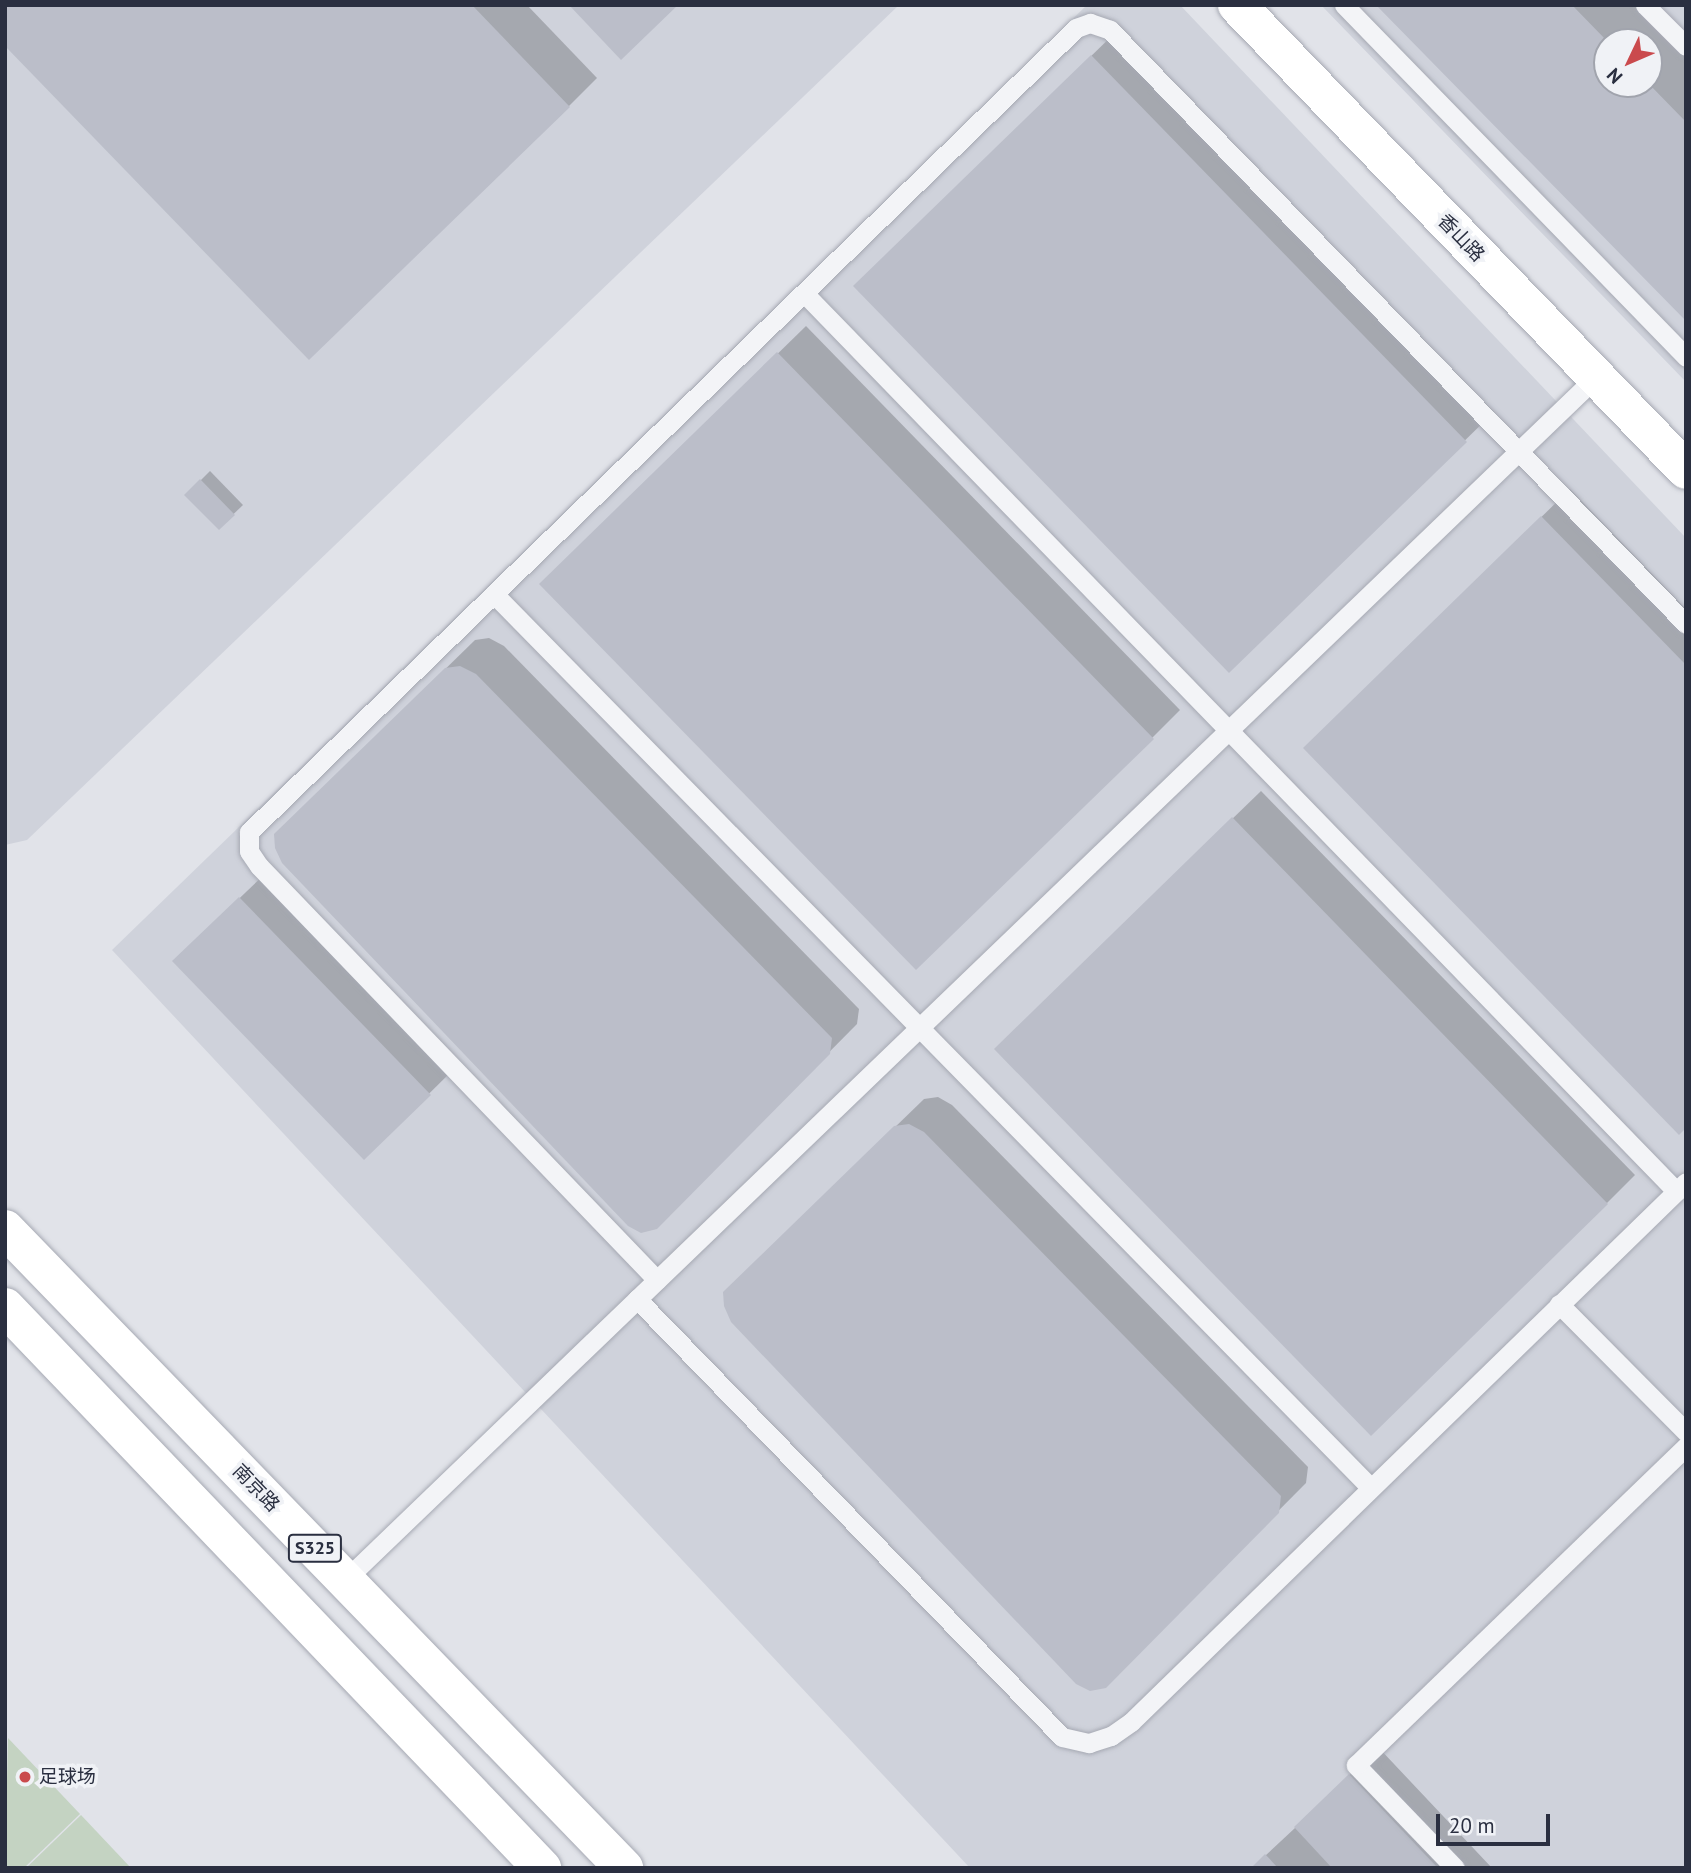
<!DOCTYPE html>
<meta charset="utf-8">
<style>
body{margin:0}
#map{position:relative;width:1691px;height:1873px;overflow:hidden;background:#e1e3e9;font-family:"PT Sans","Noto Sans SC",sans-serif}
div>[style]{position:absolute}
.built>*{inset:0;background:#cfd2db}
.green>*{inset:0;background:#c4d3c2}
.shadow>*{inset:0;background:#0003}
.building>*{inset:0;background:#bbbec9}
.roads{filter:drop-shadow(0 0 2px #a6a9b3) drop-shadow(0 0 2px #a6a9b3)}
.lane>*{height:19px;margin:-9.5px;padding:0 9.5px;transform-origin:9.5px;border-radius:9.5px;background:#f3f4f7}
.secondary>*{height:38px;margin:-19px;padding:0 19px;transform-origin:19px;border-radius:19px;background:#fff}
.primary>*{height:38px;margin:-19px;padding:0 19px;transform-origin:19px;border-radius:19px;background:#fff}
.dots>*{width:19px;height:19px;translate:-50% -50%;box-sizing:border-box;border:4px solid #f0f2f6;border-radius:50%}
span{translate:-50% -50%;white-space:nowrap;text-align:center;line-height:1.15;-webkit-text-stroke:7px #f0f2f6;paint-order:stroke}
.shield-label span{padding:2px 5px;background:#f0f2f6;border:2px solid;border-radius:5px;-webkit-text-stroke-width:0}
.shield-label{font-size:18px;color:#2a2f40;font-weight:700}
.street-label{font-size:19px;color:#2a2f40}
.poi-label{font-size:19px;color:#2a2f40}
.left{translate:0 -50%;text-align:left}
.frame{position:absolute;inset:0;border:7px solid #2a2f40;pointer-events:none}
.north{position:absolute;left:1593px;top:28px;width:70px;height:70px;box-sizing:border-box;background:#f0f2f6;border:2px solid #a1a4ad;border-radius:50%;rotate:226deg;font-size:19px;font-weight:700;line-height:28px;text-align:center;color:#2a2f40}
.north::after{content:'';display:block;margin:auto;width:24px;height:32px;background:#ca4a4d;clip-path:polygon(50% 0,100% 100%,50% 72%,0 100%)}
.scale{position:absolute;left:1436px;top:1814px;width:114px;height:32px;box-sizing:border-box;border:4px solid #2a2f40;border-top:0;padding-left:9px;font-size:21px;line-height:24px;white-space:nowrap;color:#2a2f40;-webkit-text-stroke:5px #f0f2f6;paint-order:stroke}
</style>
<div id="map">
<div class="built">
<i style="clip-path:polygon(5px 5px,899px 5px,27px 840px,5px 845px)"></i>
<i style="clip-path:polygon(1087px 5px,1180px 5px,1686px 538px,1686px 1868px,970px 1868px,112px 950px)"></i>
<i style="clip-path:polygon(evenodd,1321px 5px,1686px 5px,1686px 382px,1321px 5px,1607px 42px,1649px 42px,1649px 84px,1607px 84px,1607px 42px)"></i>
</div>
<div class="green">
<i style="clip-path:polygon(8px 1738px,80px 1814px,24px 1868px,5px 1868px)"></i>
<i style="clip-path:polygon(81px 1815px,131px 1868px,26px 1868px)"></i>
</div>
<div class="shadow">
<i style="clip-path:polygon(5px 5px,527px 5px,597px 78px,569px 106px)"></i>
<i style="clip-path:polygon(evenodd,1379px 5px,1644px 5px,1686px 47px,1686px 318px,1379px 5px,1607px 42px,1649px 42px,1649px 84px,1607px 84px,1607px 42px)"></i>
<i style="clip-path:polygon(1120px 28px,1494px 412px,1229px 671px,883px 258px)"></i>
<i style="clip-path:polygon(806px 326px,1180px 710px,1152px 738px,570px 556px)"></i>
<i style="clip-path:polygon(210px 471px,243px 505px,219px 528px,186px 495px)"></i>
<i style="clip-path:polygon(1570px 489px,1686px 609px,1686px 1126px,1334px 720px)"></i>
<i style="clip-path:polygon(489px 638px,504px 646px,859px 1009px,857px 1024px,656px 1227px,305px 806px,475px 640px)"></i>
<i style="clip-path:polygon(1261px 791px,1635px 1175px,1607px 1203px,1024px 1021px)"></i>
<i style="clip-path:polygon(268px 871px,457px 1066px,364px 1158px,203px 933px)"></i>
<i style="clip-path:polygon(938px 1097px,952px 1105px,1308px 1467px,1306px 1483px,1105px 1686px,754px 1264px,924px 1099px)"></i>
<i style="clip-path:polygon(1378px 1747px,1492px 1868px,1252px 1868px,1295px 1828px)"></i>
</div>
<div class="building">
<i style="clip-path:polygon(5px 5px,472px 5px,570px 107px,309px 360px,5px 46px)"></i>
<i style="clip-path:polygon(569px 5px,678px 5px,621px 60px)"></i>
<i style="clip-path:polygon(1376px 5px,1572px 5px,1607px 41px,1607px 84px,1649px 84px,1686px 122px,1686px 321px)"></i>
<i style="clip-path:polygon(1091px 55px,1467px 442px,1229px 673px,853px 286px)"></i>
<i style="clip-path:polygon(777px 352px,1154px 739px,916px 970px,539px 584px)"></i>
<i style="clip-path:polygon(200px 479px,235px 515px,219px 530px,184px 495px)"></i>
<i style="clip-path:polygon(1541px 516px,1686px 665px,1686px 1128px,1679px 1135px,1303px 748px)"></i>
<i style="clip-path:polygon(460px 666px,476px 674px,832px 1038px,830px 1054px,657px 1229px,641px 1233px,628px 1226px,282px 863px,275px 848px,274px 834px,445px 668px)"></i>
<i style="clip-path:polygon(1232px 817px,1608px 1204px,1371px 1436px,994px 1049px)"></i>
<i style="clip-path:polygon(239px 897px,431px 1095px,364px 1160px,172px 961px)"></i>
<i style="clip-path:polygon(909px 1124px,924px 1132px,1281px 1496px,1279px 1513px,1106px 1688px,1090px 1691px,1076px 1684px,731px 1322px,724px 1306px,723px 1292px,894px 1126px)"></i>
<i style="clip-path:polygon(1349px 1774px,1438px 1868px,1332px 1868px,1294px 1827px)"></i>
<i style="clip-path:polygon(1265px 1854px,1278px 1868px,1251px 1868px)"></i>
</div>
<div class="roads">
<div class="lane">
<i style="left:1344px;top:5px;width:491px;rotate:45.8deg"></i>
<i style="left:1645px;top:5px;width:58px;rotate:45deg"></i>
<i style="left:804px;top:293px;width:1252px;rotate:45.84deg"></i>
<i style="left:494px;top:594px;width:1252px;rotate:45.55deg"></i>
<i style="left:657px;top:1280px;width:574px;rotate:-133.87deg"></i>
<i style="left:259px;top:866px;width:18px;rotate:-124deg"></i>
<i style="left:249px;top:851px;width:19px;rotate:-90deg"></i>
<i style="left:249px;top:832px;width:1153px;rotate:-44.19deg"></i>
<i style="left:1076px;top:28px;width:15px;rotate:-20deg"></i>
<i style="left:1090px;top:23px;width:21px;rotate:19deg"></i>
<i style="left:1110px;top:30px;width:827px;rotate:45.88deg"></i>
<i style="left:637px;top:1299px;width:610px;rotate:45.86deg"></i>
<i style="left:1062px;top:1737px;width:28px;rotate:13deg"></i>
<i style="left:1089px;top:1743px;width:23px;rotate:-18deg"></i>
<i style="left:1111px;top:1736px;width:24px;rotate:-35deg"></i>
<i style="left:1131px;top:1722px;width:774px;rotate:-44.22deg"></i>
<i style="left:1559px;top:1304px;width:180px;rotate:45.2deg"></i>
<i style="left:345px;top:1580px;width:1736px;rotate:-43.88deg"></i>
<i style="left:1455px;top:1868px;width:143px;rotate:-133.9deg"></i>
<i style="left:1356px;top:1765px;width:459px;rotate:-44deg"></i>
</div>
<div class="secondary">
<i style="left:1237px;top:5px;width:646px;rotate:46deg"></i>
</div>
<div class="primary">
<i style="left:5px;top:1229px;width:890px;rotate:45.91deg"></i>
<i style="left:5px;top:1307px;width:777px;rotate:46.25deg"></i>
</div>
</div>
<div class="dots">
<i style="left:25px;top:1777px;background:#ca4a4d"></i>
</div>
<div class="shield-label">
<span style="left:315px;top:1548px">S325</span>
</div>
<div class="street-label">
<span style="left:1461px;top:238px;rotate:46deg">香山路</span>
<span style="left:256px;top:1488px;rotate:46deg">南京路</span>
</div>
<div class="poi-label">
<span class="left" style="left:39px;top:1777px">足球场</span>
</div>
<div class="frame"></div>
<div class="north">N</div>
<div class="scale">20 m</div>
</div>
